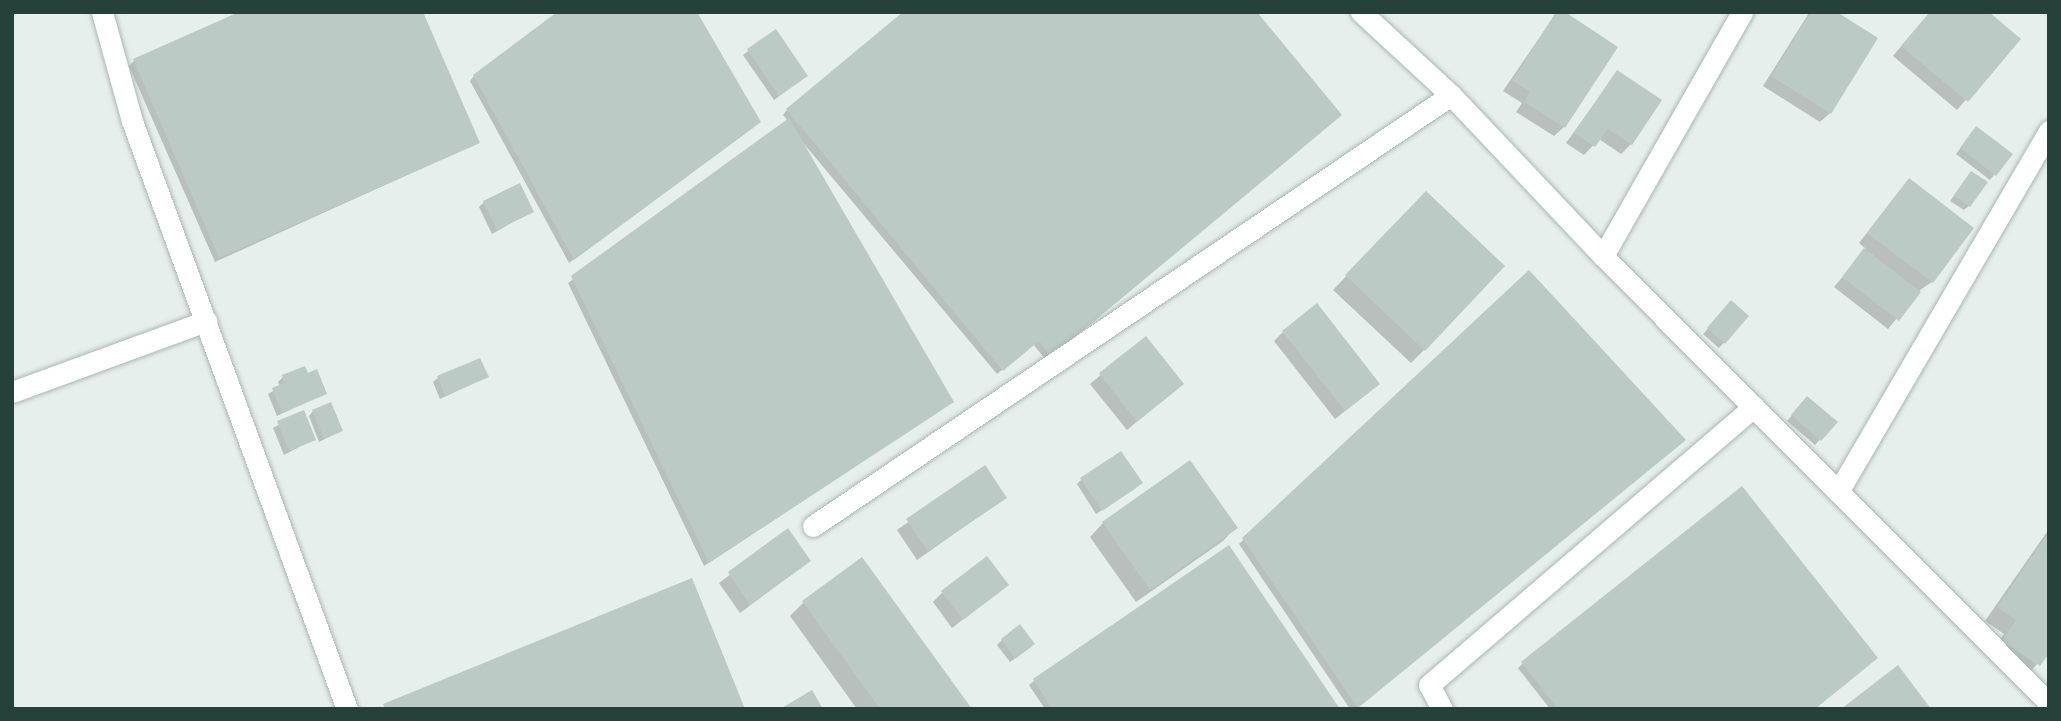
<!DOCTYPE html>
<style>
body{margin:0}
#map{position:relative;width:2061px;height:721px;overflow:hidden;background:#e6efeb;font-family:Barlow,sans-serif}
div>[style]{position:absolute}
.shadow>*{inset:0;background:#0003}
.building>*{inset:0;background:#bbcac4}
.roads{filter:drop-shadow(0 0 2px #a8b8b2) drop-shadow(0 0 2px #a8b8b2)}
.lane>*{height:21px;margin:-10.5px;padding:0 10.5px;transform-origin:10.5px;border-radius:10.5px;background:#fff}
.street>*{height:21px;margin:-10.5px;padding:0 10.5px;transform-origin:10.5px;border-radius:10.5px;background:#fff}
span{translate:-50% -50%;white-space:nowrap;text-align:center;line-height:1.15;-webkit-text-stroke:7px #f7fbf9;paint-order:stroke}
.frame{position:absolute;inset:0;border:14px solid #24423a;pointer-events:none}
</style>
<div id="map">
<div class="shadow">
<i style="clip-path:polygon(1255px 12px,1046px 360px,1033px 344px,997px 374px,799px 138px,952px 402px,704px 566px,568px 283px,788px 121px,783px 115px,787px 110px)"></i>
<i style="clip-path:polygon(1557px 12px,1564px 127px,1554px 136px,1516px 112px,1522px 103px,1503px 91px)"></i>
<i style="clip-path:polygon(1834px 12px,1830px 113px,1820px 122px,1763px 86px,1809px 13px)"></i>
<i style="clip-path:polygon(1930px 12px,2018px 39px,1957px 110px,1893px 56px)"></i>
<i style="clip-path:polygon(775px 31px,801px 80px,774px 100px,743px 55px)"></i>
<i style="clip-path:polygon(134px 61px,478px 143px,215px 262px,129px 66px)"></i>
<i style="clip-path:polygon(1617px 72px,1631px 144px,1621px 154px,1599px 139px,1584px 155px,1566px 143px)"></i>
<i style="clip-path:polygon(474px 76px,754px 127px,569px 263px,470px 81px)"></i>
<i style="clip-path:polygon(1972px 133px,2010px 154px,1990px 180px,1956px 154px)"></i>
<i style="clip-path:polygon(1967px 178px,1969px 206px,1964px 210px,1950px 201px)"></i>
<i style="clip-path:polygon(1900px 190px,1972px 229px,1932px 282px,1920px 290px,1888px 329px,1834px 287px,1866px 249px,1859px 243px)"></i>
<i style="clip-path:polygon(484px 202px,532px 211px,492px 234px,479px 207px)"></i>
<i style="clip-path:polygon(1412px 207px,1424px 350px,1411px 363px,1333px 290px)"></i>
<i style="clip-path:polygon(1529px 273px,1679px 444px,1355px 709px,1350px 709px,1239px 544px)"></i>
<i style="clip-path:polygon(1732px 302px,1747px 316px,1719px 348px,1703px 334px)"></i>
<i style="clip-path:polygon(1283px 332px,1368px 393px,1335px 419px,1274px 341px)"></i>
<i style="clip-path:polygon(1145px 338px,1182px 384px,1127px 430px,1090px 384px)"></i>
<i style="clip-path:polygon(283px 377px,324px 394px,277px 416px,268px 394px,280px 387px,278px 382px)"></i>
<i style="clip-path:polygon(487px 377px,440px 399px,433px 382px,438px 378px)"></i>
<i style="clip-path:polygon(1803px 403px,1835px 422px,1815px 445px,1787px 421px)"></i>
<i style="clip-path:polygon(313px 411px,341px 431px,319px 442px,309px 416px)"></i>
<i style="clip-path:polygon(303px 412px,314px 439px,284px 455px,273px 428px)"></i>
<i style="clip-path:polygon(985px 468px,1005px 498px,917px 560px,897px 530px)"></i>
<i style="clip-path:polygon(1081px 480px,1136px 488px,1096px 514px,1077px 484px)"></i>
<i style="clip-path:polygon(1103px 523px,1236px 527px,1223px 541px,1136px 602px,1090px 537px)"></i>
<i style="clip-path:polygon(2049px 529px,2049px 650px,2025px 678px,1990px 655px,2004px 634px,1985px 621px)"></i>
<i style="clip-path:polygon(788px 531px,809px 561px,740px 613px,719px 583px)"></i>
<i style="clip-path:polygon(1229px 548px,1338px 709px,1045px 709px,1029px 685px,1034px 681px)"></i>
<i style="clip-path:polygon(1007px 585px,952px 628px,933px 602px,942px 593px)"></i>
<i style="clip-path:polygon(803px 603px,970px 709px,857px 709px,790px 616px)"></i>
<i style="clip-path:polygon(1002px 640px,1028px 649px,1010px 662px,997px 645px)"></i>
<i style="clip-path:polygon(1522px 664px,1813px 709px,1550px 709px,1518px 668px)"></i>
</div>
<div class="building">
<i style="clip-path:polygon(239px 12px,423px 12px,480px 143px,219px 258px,133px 59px)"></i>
<i style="clip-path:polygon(557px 12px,697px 12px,761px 122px,574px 260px,473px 75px)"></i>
<i style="clip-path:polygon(903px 12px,1257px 12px,1342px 115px,1051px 357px,1039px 341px,1003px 371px,786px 109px)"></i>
<i style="clip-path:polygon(1556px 12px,1565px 12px,1618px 47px,1565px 128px,1524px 102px,1530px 92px,1512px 81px)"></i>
<i style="clip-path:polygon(1811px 12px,1837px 12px,1878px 38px,1831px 114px,1771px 76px)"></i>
<i style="clip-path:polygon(1930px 12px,1989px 12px,2021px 39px,1968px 102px,1901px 46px)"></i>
<i style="clip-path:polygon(776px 29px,808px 76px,779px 96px,747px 49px)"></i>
<i style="clip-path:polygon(1617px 70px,1662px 100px,1632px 145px,1608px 129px,1595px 147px,1574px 133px)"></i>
<i style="clip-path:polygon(789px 118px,954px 402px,709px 563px,571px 276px)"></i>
<i style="clip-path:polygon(1976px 126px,2013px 154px,1996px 176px,1960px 148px)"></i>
<i style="clip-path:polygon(1971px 171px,1988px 182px,1970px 207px,1954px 195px)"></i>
<i style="clip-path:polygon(1909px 178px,1974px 228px,1933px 283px,1867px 233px)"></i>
<i style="clip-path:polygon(520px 183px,534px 212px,497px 230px,483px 201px)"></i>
<i style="clip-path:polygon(1426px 191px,1505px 266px,1425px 351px,1345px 275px)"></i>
<i style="clip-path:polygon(1864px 248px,1921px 292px,1899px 321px,1842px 277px)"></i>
<i style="clip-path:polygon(1529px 270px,1686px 440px,1358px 708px,1242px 538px)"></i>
<i style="clip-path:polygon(1731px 300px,1749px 316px,1725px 344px,1707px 328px)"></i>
<i style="clip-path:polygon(1317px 303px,1380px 384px,1345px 411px,1282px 331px)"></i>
<i style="clip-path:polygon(1146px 336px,1184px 384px,1137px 422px,1099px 373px)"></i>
<i style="clip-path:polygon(480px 358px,489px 377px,445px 396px,437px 376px)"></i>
<i style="clip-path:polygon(305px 366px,308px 373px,317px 369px,327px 394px,282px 413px,272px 388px,284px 383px,282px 375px)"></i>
<i style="clip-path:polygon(1807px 396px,1838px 422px,1821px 441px,1791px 415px)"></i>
<i style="clip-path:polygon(331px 402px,343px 431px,324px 439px,312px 410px)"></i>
<i style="clip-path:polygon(304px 410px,316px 440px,289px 451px,277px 421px)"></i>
<i style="clip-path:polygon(1121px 451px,1143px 483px,1102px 511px,1080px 478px)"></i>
<i style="clip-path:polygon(1190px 460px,1238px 528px,1150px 590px,1102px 522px)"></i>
<i style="clip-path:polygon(985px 465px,1007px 498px,928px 551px,906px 519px)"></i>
<i style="clip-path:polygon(1742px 486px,1878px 658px,1815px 709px,1558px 709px,1521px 662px)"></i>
<i style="clip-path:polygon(788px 528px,811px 561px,750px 605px,728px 572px)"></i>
<i style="clip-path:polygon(2049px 532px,2049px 653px,2040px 666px,2002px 641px,2016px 620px,1997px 607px)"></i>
<i style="clip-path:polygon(1229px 545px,1340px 709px,1052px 709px,1033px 679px)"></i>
<i style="clip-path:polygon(987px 556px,1009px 585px,963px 620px,941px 591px)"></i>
<i style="clip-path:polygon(862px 557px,972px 709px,880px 709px,802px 601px)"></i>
<i style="clip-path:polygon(692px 578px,745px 709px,385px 709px,383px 704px)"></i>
<i style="clip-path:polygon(1020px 624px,1035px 644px,1015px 659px,1001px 639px)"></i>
<i style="clip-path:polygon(1898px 665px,1931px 709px,1841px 709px)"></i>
<i style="clip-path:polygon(812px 690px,823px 709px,780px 709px)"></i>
</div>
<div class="roads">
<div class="lane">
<i style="left:102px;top:12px;width:113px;rotate:74.6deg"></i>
<i style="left:132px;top:121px;width:626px;rotate:69.92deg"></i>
<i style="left:1603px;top:256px;width:281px;rotate:-60.3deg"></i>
<i style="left:12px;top:392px;width:207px;rotate:-20.1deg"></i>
<i style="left:1838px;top:492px;width:418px;rotate:-59.7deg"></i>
<i style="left:813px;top:526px;width:770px;rotate:-34.04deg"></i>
<i style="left:1442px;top:709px;width:27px;rotate:-118deg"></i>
<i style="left:1429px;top:685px;width:428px;rotate:-40.6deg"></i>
</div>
<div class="street">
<i style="left:1361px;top:12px;width:122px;rotate:42.7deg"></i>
<i style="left:1451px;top:95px;width:221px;rotate:46.6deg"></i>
<i style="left:1603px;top:256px;width:631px;rotate:45.06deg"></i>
</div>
</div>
<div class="frame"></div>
</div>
